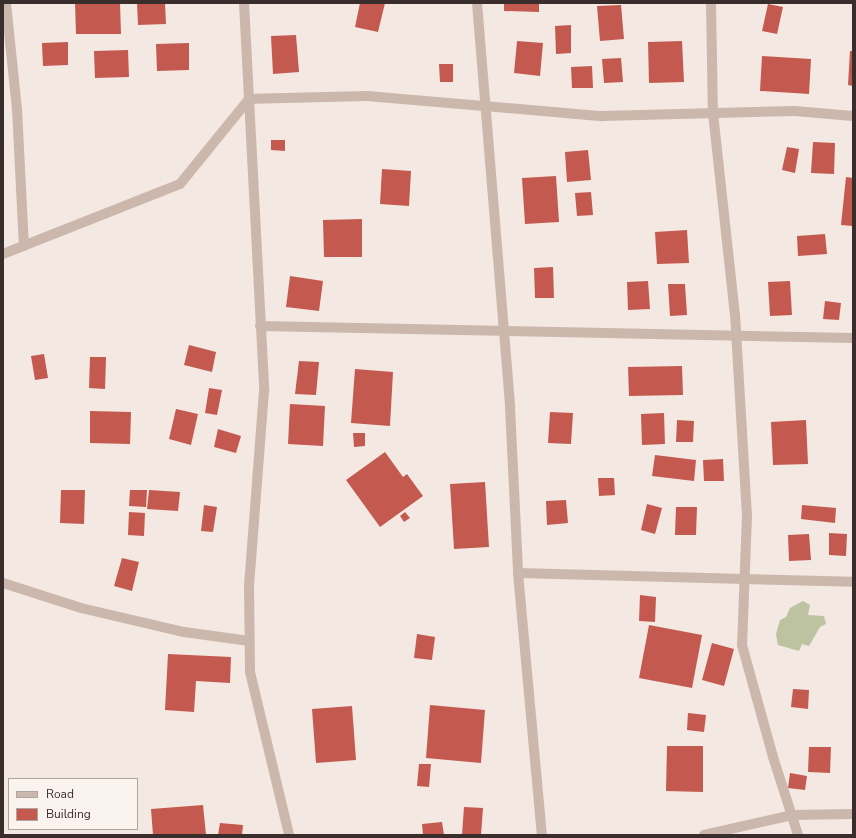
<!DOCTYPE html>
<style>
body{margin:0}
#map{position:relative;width:856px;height:838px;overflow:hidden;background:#f3e8e2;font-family:"Nunito Sans",sans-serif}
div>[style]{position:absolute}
.green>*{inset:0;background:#bdc3a1}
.building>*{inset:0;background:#c45a4f}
.minor>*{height:10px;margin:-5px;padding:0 5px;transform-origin:5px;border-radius:5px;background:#ccb7ad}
span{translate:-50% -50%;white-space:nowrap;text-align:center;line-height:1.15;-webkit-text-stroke:3.5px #fbf3ee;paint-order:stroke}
.frame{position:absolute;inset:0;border:4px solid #3a2e2c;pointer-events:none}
.legend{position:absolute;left:8px;top:778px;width:130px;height:52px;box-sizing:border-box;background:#fbf3ee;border:1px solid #aea4a0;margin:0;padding:5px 7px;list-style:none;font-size:12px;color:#3a2e2c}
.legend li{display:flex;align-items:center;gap:8px;height:20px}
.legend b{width:20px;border:1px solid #aea4a0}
</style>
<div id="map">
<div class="green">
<i style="clip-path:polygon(803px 601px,810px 605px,808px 615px,824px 616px,826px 624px,820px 627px,809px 646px,802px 644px,799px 651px,778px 645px,776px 634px,780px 620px,786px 617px,790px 608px)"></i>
</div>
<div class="building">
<i style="clip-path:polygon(75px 3px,120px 3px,121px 34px,76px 34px)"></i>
<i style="clip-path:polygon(137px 3px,165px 3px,166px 24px,138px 25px)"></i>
<i style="clip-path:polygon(360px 3px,385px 3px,378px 32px,355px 27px)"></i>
<i style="clip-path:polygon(504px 3px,539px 3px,539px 12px,504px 11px)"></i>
<i style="clip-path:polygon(768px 4px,783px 7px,777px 34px,762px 31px)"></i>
<i style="clip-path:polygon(621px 5px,624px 39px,600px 41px,597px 6px)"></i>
<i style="clip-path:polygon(571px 25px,571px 53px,556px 54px,555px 26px)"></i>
<i style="clip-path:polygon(296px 35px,299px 72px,273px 74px,271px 36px)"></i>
<i style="clip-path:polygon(517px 41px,543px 43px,540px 76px,514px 73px)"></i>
<i style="clip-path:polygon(682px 41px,684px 82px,649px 83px,648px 42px)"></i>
<i style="clip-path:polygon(68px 42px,68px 65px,43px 66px,42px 43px)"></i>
<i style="clip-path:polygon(189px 43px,189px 70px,157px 71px,156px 44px)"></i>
<i style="clip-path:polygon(128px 50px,129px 77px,95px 78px,94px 51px)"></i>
<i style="clip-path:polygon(850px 51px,853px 51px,853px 86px,848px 85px)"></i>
<i style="clip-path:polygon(762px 56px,811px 59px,809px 94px,760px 91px)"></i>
<i style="clip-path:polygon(621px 58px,623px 82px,604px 83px,602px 59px)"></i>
<i style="clip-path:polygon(439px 64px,453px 64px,453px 82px,440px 82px)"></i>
<i style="clip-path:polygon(592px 66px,593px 88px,572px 88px,571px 67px)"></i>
<i style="clip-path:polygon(271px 140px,285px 140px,285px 151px,271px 150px)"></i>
<i style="clip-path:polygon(813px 142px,835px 143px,834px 174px,811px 173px)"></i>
<i style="clip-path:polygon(787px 147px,799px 149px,795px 173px,782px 170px)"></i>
<i style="clip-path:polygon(588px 150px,591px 180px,567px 182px,565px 152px)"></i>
<i style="clip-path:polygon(382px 169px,411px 171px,409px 206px,380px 204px)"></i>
<i style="clip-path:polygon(556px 176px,559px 222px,525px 224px,522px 178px)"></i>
<i style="clip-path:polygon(846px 177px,853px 178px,853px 226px,841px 225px)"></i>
<i style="clip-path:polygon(591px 192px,593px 215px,577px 216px,575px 193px)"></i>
<i style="clip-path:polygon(362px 219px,362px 257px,324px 257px,323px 220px)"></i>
<i style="clip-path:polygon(687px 230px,689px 263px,657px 264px,655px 232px)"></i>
<i style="clip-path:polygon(825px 234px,827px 254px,798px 256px,797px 236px)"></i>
<i style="clip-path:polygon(553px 267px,554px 298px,535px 298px,534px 268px)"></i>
<i style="clip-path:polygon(290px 276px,323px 281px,319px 311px,286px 307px)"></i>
<i style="clip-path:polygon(648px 281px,650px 309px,628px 310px,627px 282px)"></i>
<i style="clip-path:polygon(790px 281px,792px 315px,770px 316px,768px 282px)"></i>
<i style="clip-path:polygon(668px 284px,685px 284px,687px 315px,670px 316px)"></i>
<i style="clip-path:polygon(825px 301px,841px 303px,839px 320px,823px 319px)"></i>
<i style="clip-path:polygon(189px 345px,216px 352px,212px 372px,184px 365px)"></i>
<i style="clip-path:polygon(44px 354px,48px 378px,35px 380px,31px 356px)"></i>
<i style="clip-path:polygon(90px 357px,106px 357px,105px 389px,89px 388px)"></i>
<i style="clip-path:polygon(299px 361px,319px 362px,316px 395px,295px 394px)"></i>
<i style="clip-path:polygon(682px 366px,683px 395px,629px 396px,628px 367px)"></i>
<i style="clip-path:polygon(355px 369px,393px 372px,390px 426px,351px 423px)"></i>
<i style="clip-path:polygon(209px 388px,222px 390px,217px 415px,205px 413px)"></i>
<i style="clip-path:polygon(290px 404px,325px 406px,323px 446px,288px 444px)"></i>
<i style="clip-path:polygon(176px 409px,198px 414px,191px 445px,169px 439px)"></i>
<i style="clip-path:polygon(90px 411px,131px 412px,130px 444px,90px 443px)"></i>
<i style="clip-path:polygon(550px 412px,573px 413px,571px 444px,548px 443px)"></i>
<i style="clip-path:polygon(664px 413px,665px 444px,642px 445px,641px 414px)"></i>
<i style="clip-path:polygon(677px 420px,694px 421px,693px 442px,676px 442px)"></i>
<i style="clip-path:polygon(806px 420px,808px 464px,773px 465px,771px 422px)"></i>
<i style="clip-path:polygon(218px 429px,241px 436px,236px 453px,214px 447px)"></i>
<i style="clip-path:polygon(353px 433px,365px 433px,365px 446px,354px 447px)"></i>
<i style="clip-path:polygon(385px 452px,403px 477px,407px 474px,423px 496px,380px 527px,346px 480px)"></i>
<i style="clip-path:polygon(655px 455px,696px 460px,694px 481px,652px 476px)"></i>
<i style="clip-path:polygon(723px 459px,724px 481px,704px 481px,703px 460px)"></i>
<i style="clip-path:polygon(598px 478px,614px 478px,615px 495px,599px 496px)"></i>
<i style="clip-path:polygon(485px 482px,489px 547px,454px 549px,450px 484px)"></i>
<i style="clip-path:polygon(61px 490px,85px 490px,84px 524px,60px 523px)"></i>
<i style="clip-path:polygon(130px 490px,147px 490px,146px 507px,129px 506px)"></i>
<i style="clip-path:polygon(149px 490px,180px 492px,178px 511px,147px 509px)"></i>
<i style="clip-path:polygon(566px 500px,568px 523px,547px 525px,546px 501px)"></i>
<i style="clip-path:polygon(647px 504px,662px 508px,655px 534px,641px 530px)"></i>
<i style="clip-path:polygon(204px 505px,217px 507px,213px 532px,201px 531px)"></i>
<i style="clip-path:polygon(802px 505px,836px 508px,835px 523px,801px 519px)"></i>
<i style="clip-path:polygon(676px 507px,697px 507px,696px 535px,675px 535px)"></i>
<i style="clip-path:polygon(129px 512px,145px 513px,144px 536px,128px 535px)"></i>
<i style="clip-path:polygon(405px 512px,410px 518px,404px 522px,400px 516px)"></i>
<i style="clip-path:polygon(829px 533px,847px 534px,846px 556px,829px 555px)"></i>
<i style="clip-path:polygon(809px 534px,811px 560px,789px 561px,788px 535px)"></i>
<i style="clip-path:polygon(122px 558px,139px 562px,132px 591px,114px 586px)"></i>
<i style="clip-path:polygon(640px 595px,656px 597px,655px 622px,639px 621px)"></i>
<i style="clip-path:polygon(649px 625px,702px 635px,692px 688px,639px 678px)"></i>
<i style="clip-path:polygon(417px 634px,435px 637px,432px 660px,414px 658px)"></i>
<i style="clip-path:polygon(712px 643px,734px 649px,724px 686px,702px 680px)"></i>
<i style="clip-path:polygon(168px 654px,231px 657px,230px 683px,196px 681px,194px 712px,165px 710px)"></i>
<i style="clip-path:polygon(793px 689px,809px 690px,808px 709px,791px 707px)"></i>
<i style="clip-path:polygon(430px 705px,485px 710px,481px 763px,426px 758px)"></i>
<i style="clip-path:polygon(352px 706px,356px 760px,316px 763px,312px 709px)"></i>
<i style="clip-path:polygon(688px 713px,706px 715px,704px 732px,687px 730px)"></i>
<i style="clip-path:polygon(667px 746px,703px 746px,703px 792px,666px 791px)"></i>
<i style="clip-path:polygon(809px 747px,831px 747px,830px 773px,808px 772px)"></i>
<i style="clip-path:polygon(419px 764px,431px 764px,429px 787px,417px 786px)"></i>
<i style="clip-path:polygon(790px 773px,807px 776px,805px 790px,788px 788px)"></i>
<i style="clip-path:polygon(203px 805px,206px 835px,153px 835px,151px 809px)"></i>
<i style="clip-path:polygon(464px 807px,483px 808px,481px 835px,462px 835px)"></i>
<i style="clip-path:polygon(442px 822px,444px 835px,423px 835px,422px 824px)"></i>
<i style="clip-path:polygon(220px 823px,243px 825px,242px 835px,218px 835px)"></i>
</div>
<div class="minor">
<i style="left:6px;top:3px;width:107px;rotate:84.1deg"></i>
<i style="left:17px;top:109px;width:137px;rotate:87.1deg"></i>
<i style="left:244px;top:3px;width:389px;rotate:87deg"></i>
<i style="left:264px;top:391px;width:197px;rotate:94.4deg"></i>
<i style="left:249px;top:587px;width:85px;rotate:89.3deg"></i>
<i style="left:250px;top:672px;width:168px;rotate:76.5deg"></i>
<i style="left:477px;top:3px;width:405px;rotate:85.3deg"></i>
<i style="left:510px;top:407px;width:166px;rotate:87.2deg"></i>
<i style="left:518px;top:573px;width:263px;rotate:84.8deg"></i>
<i style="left:711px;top:3px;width:110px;rotate:89deg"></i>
<i style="left:713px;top:113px;width:202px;rotate:83.8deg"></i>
<i style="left:735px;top:314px;width:202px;rotate:86.6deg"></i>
<i style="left:747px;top:516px;width:129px;rotate:92.2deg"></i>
<i style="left:742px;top:645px;width:116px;rotate:74.5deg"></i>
<i style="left:773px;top:757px;width:82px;rotate:72.2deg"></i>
<i style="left:3px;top:254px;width:190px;rotate:-21.6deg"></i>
<i style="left:180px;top:184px;width:109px;rotate:-50.9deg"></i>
<i style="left:249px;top:99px;width:118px;rotate:-1.5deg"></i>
<i style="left:367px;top:96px;width:236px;rotate:4.9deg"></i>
<i style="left:602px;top:116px;width:193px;rotate:-1.5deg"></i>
<i style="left:795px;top:111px;width:58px;rotate:4.9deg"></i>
<i style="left:260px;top:326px;width:593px;rotate:1.16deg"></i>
<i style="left:518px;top:573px;width:335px;rotate:1.5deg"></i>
<i style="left:3px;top:583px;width:82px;rotate:17.8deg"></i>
<i style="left:81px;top:608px;width:106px;rotate:13.1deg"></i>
<i style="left:184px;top:632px;width:66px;rotate:7.9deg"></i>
<i style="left:704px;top:835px;width:90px;rotate:-12.8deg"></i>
<i style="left:792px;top:815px;width:61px;rotate:-0.9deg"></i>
</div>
<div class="frame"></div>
<ul class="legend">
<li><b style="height:5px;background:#ccb7ad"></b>Road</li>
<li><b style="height:11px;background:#c45a4f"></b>Building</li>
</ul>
</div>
